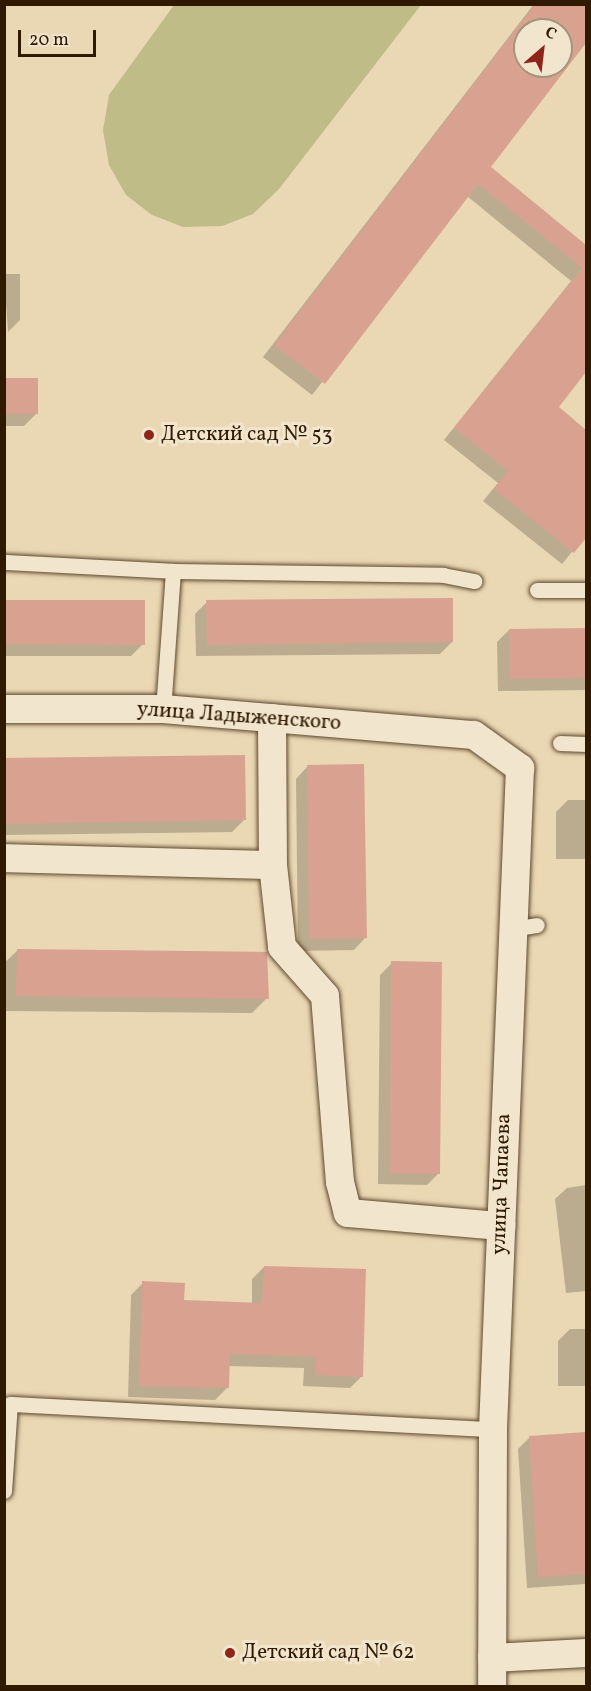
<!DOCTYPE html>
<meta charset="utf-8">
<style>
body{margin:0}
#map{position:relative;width:591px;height:1691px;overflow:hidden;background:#ead7b3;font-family:Vollkorn,serif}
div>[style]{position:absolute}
.green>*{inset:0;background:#bfbc88}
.shadow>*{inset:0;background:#0003}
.building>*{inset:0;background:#d9a290}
.roads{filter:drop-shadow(0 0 2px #5e492e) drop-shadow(0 0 2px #5e492e)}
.lane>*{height:15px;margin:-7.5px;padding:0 7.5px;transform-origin:7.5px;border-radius:7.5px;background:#f1e5ce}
.street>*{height:28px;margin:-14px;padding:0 14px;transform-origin:14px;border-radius:14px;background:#f1e5ce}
.dots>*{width:16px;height:16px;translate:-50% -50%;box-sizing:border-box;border:3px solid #f1e5ce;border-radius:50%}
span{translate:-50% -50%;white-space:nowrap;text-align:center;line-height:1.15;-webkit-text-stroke:6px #f1e5ce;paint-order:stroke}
.poi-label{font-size:21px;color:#2f1a01}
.left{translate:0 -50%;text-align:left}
.street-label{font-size:21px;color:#2f1a01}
.frame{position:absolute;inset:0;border:6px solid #2f1a01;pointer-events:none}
.north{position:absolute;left:513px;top:18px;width:60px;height:60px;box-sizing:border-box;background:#f1e5ce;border:2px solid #a3947c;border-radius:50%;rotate:28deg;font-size:16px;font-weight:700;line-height:24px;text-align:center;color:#2f1a01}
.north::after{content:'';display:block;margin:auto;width:21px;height:27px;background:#8f2418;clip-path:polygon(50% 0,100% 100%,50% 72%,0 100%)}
.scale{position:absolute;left:18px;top:30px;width:78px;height:27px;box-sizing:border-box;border:3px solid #2f1a01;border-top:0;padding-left:8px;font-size:18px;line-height:21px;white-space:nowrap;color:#2f1a01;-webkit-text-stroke:4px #f1e5ce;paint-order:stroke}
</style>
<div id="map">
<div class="green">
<i style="clip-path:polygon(174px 5px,174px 4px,421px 5px,279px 189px,253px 214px,222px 226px,183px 227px,152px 215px,126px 195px,109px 165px,103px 130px,109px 95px)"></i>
</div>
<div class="shadow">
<i style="clip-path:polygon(evenodd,534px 4px,586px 4px,586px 41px,489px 168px,586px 247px,586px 370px,556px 408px,586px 432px,586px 535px,562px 564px,483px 501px,498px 483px,444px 440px,571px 281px,467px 196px,312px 395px,263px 357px,534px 4px,525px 30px,561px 30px,561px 66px,525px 66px,525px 30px)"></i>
<i style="clip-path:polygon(4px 274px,20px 274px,20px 320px,8px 332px)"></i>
<i style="clip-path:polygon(4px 380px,36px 414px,24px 426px,4px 426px)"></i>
<i style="clip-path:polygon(4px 601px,143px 644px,131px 656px,4px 656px)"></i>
<i style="clip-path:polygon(207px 602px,452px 642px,440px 654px,196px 656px,195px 614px)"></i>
<i style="clip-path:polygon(509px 630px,586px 630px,586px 690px,498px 691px,497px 642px)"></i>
<i style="clip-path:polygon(4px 760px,244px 820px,232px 832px,4px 835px)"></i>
<i style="clip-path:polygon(307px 767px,365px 938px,354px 950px,298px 951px,296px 779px)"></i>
<i style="clip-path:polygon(568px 800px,586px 800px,586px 859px,556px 859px,556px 812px)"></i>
<i style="clip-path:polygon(17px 951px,266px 953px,267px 998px,252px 1013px,4px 1011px,4px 963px)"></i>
<i style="clip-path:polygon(392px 963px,439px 1173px,427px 1185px,378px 1184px,380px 975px)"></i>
<i style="clip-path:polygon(586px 1185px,586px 1291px,566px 1293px,555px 1199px,567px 1188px)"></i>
<i style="clip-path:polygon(264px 1267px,362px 1376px,350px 1388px,303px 1386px,304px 1368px,228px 1366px,227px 1388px,215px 1400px,128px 1397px,131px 1295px,143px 1283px,182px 1302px,252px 1304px,252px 1279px)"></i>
<i style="clip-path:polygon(570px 1329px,586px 1329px,586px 1386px,558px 1386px,558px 1341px)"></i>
<i style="clip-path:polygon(586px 1434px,586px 1584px,527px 1588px,518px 1449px,530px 1437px)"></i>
</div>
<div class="building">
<i style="clip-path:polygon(evenodd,535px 4px,586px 4px,586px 43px,491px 167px,586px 245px,586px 372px,559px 407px,586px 430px,586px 538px,574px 553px,494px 489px,508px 471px,454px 428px,582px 268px,478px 184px,325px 384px,274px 345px,535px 4px,525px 30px,561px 30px,561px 66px,525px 66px,525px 30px)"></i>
<i style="clip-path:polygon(4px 378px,38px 378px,38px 414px,4px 414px)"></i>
<i style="clip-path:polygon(453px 598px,453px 642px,207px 645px,206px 600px)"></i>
<i style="clip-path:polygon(4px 600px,145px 600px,145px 645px,4px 644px)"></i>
<i style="clip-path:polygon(586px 628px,586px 678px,509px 679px,509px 629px)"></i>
<i style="clip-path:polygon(245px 755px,246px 820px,4px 824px,4px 758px)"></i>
<i style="clip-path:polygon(364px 764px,367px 938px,309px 939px,307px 765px)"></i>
<i style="clip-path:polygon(17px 949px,267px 952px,269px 999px,16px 996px)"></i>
<i style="clip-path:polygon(391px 961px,442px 962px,440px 1174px,390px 1173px)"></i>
<i style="clip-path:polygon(264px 1266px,366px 1269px,363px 1377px,315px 1375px,315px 1357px,230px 1354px,229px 1388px,139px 1386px,142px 1281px,185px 1283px,184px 1300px,262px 1303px)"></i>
<i style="clip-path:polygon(586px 1432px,586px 1574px,538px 1577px,529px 1436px)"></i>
</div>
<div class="roads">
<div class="lane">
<i style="left:4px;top:562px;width:169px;rotate:3deg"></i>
<i style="left:173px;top:571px;width:138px;rotate:94.1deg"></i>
<i style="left:173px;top:571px;width:270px;rotate:0.8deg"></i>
<i style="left:443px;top:575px;width:32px;rotate:11deg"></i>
<i style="left:537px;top:590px;width:49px"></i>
<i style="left:560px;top:743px;width:26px;rotate:2deg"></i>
<i style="left:512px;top:929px;width:25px;rotate:-9deg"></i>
<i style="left:4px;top:1491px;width:87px;rotate:-86.1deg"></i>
<i style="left:10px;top:1404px;width:484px;rotate:3deg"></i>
</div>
<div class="street">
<i style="left:4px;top:709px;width:159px"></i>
<i style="left:163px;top:709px;width:312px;rotate:4.8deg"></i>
<i style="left:474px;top:735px;width:57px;rotate:35.7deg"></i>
<i style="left:520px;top:768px;width:662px;rotate:92.34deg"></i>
<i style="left:493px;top:1429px;width:257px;rotate:90.2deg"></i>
<i style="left:4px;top:858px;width:269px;rotate:1.5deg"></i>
<i style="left:273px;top:865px;width:147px;rotate:-90.4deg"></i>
<i style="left:273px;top:865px;width:82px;rotate:83.7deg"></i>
<i style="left:282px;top:947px;width:65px;rotate:48.7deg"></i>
<i style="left:325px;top:996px;width:187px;rotate:85.4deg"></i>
<i style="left:340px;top:1182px;width:32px;rotate:76deg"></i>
<i style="left:348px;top:1213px;width:154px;rotate:4.9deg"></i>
<i style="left:492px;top:1658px;width:94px;rotate:-3deg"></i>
</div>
</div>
<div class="dots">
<i style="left:149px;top:435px;background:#8f2418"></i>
<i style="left:230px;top:1653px;background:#8f2418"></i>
</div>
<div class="poi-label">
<span class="left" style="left:161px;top:435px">Детский сад № 53</span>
<span class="left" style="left:242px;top:1653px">Детский сад № 62</span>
</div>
<div class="street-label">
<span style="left:239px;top:717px;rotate:4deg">улица Ладыженского</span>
<span style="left:502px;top:1184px;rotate:-88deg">улица Чапаева</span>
</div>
<div class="frame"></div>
<div class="north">С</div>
<div class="scale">20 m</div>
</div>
